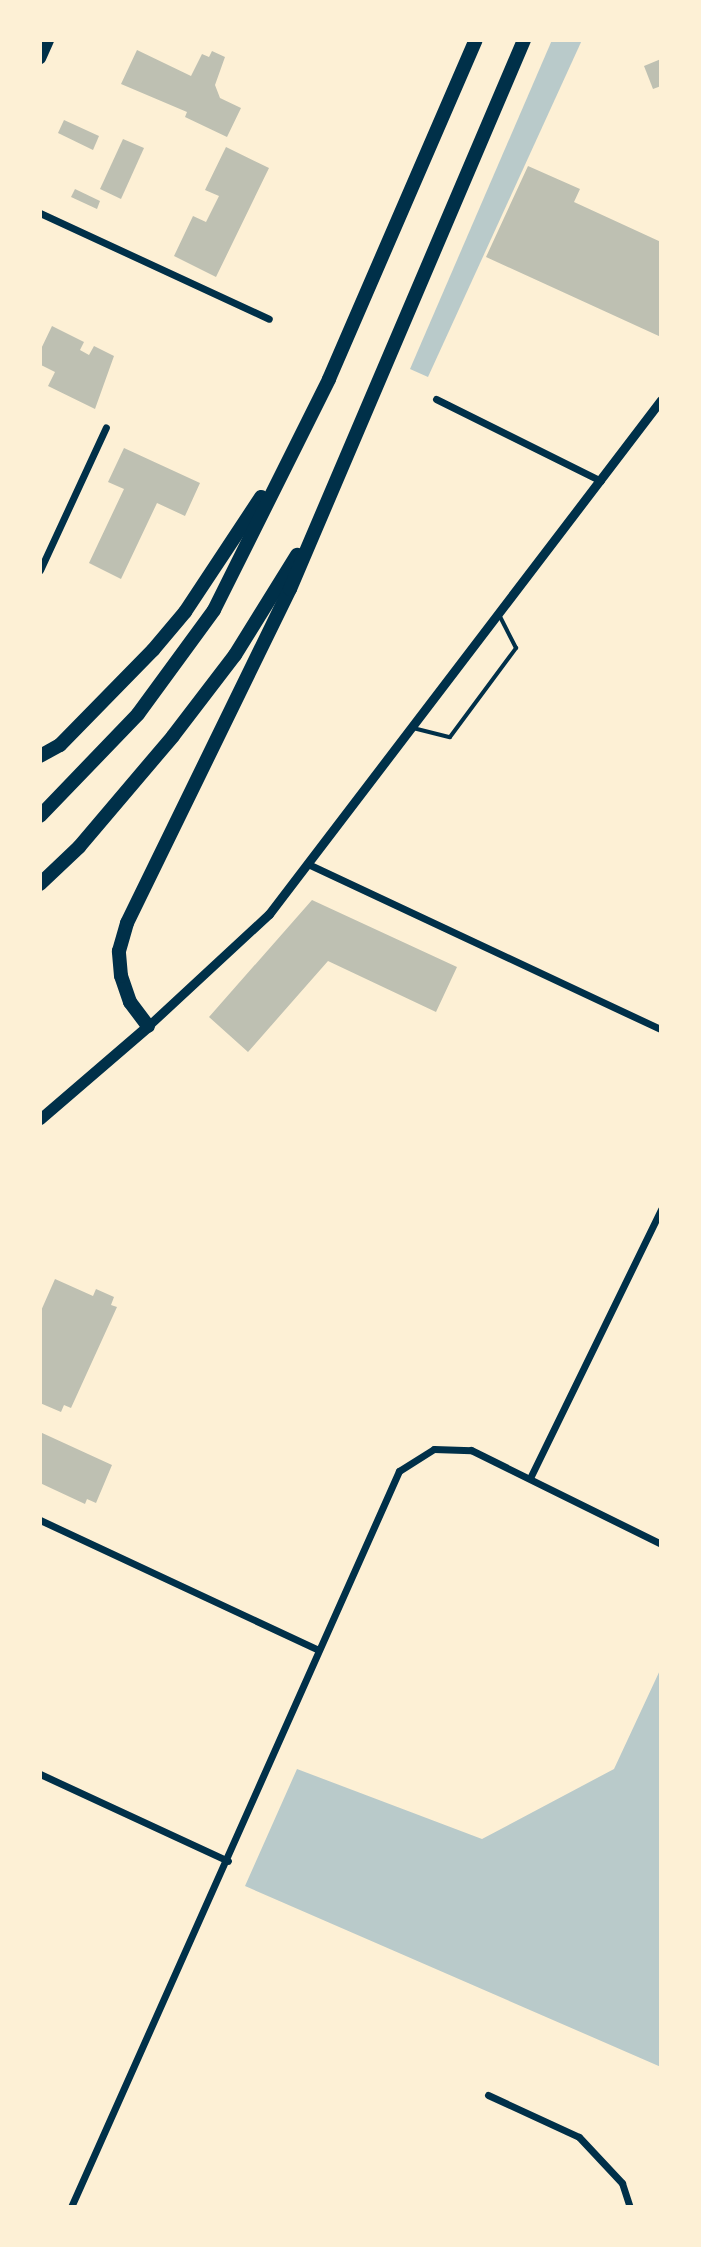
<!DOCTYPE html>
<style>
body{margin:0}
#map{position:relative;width:701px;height:2247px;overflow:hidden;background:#fdf0d5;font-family:Quicksand,sans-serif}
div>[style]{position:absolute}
.green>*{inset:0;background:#b9caca}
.building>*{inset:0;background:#bec0b2}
.service>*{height:4px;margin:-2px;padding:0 2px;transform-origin:2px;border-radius:2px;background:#003049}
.minor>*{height:7px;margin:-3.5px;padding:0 3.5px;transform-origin:3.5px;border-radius:3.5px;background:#003049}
.tertiary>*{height:9px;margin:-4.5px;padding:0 4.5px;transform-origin:4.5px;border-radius:4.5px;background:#003049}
.secondary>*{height:11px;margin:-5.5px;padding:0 5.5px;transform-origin:5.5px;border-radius:5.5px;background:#003049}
.motorway>*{height:14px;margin:-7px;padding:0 7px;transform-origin:7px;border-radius:7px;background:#003049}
span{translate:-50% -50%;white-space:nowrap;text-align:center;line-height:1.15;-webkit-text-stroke:6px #fdf0d5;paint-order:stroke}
.frame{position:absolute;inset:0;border:42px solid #fdf0d5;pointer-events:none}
</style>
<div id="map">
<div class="green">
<i style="clip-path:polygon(552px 40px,582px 40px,428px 377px,410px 369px)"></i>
<i style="clip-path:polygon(661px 1668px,661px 2067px,245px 1886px,297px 1769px,482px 1839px,614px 1769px)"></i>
</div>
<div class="building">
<i style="clip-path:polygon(137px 50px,191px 76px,202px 54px,209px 57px,212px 51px,225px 57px,215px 85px,220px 98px,241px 108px,227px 137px,185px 117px,187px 112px,121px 84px)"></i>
<i style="clip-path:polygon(661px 59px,661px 86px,653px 89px,644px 66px)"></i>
<i style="clip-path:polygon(64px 120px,99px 136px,93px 150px,58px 133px)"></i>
<i style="clip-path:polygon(123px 139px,144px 148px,121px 199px,100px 189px)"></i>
<i style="clip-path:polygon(226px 147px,269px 168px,216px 277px,174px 256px,193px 216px,206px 222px,219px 196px,205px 190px)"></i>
<i style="clip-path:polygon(528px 166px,580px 189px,574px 202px,661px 242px,661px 337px,486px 257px)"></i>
<i style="clip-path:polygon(75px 189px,100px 201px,97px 209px,71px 197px)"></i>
<i style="clip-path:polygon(52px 326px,84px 342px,80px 350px,89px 355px,94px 346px,114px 356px,95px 409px,48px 386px,55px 372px,41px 365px,40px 351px)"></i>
<i style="clip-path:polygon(124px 448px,200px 483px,185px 516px,157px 503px,121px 579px,89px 563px,124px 489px,108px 482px)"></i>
<i style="clip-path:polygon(312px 900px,457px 967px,436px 1012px,328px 961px,248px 1052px,209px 1017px)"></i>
<i style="clip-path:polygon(55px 1279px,93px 1296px,96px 1289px,114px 1297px,111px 1305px,117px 1307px,71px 1408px,64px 1405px,61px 1412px,40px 1403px,40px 1313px)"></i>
<i style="clip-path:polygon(40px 1432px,112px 1465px,96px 1503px,87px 1499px,85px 1504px,40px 1483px)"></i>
</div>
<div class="service">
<i style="left:413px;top:728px;width:38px;rotate:14deg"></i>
<i style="left:450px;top:737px;width:111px;rotate:-53.4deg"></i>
<i style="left:516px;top:648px;width:37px;rotate:-117deg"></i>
</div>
<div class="minor">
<i style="left:40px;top:213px;width:252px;rotate:24.8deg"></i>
<i style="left:436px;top:399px;width:184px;rotate:26.4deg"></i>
<i style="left:40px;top:570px;width:157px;rotate:-65.2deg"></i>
<i style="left:308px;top:864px;width:390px;rotate:25.1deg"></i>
<i style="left:531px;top:1476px;width:297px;rotate:-64deg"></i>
<i style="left:40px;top:1520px;width:306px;rotate:25deg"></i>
<i style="left:40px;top:1774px;width:207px;rotate:24.8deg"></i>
<i style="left:488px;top:2095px;width:100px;rotate:24.8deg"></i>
<i style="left:579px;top:2137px;width:63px;rotate:46.9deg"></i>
<i style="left:622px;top:2183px;width:25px;rotate:72deg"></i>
<i style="left:71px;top:2207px;width:806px;rotate:-65.98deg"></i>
<i style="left:399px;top:1471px;width:41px;rotate:-32.2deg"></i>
<i style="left:434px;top:1449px;width:37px;rotate:2deg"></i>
<i style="left:471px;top:1450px;width:212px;rotate:26.3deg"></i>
</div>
<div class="tertiary">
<i style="left:148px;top:1026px;width:165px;rotate:-42.8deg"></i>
<i style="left:269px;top:914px;width:646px;rotate:-52.67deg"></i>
</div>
<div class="secondary">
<i style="left:40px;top:58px;width:20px;rotate:-66deg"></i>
<i style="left:40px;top:1119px;width:143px;rotate:-40.7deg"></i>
</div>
<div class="motorway">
<i style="left:40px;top:756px;width:23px;rotate:-29deg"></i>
<i style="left:60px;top:745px;width:133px;rotate:-45.6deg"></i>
<i style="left:153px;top:650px;width:50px;rotate:-49.9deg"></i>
<i style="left:185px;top:612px;width:138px;rotate:-56.5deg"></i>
<i style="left:40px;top:816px;width:141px;rotate:-46.1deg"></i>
<i style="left:138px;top:714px;width:129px;rotate:-53.8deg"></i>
<i style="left:214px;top:610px;width:258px;rotate:-63.5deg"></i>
<i style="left:329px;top:379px;width:369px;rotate:-66.6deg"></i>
<i style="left:40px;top:884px;width:54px;rotate:-43.5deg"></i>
<i style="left:79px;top:847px;width:145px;rotate:-49.7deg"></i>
<i style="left:173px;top:736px;width:102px;rotate:-52.6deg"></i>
<i style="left:235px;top:655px;width:118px;rotate:-58.2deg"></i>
<i style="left:148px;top:1026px;width:30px;rotate:-127deg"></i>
<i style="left:130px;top:1002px;width:28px;rotate:-109deg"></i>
<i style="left:121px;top:976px;width:25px;rotate:-95deg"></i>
<i style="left:119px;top:951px;width:29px;rotate:-74deg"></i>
<i style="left:127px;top:923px;width:372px;rotate:-64deg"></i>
<i style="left:290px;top:589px;width:597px;rotate:-66.91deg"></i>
</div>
<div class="frame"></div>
</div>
